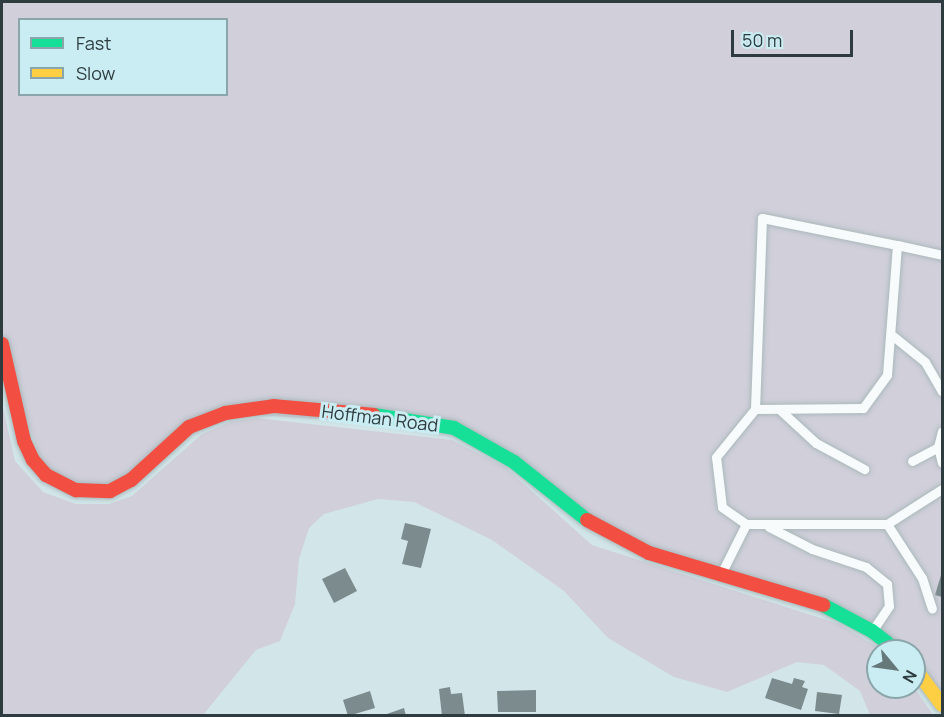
<!DOCTYPE html>
<style>
body{margin:0}
#map{position:relative;width:944px;height:717px;overflow:hidden;background:#d2e6e9;font-family:Manrope,sans-serif}
div>[style]{position:absolute}
.green>*{inset:0;background:#d0cfda}
.building>*{inset:0;background:#7c8b8d}
.roads{filter:drop-shadow(0 0 2px #aab9bb) drop-shadow(0 0 2px #aab9bb)}
.lane>*{height:9px;margin:-4.5px;padding:0 4.5px;transform-origin:4.5px;border-radius:4.5px;background:#f8fbfc}
.fast>*{height:14px;margin:-7px;padding:0 7px;transform-origin:7px;border-radius:7px;background:#16e098}
.slow>*{height:14px;margin:-7px;padding:0 7px;transform-origin:7px;border-radius:7px;background:#ffcf43}
.jam>*{height:14px;margin:-7px;padding:0 7px;transform-origin:7px;border-radius:7px;background:#f24e42}
span{translate:-50% -50%;white-space:nowrap;text-align:center;line-height:1.15;-webkit-text-stroke:6px #c9edf2;paint-order:stroke}
.street-label{font-size:18px;color:#2e3c3f}
.frame{position:absolute;inset:0;border:3px solid #2e3c3f;pointer-events:none}
.legend{position:absolute;left:18px;top:18px;width:210px;height:78px;box-sizing:border-box;background:#c9edf2;border:2px solid #8ba6aa;margin:0;padding:8px 10px;list-style:none;font-size:18px;color:#2e3c3f}
.legend li{display:flex;align-items:center;gap:12px;height:30px}
.legend b{width:30px;border:2px solid #8ba6aa}
.north{position:absolute;left:866px;top:639px;width:60px;height:60px;box-sizing:border-box;background:#c9edf2;border:2px solid #8ba6aa;border-radius:50%;rotate:119deg;font-size:16px;font-weight:700;line-height:24px;text-align:center;color:#2e3c3f}
.north::after{content:'';display:block;margin:auto;width:21px;height:27px;background:#67787a;clip-path:polygon(50% 0,100% 100%,50% 72%,0 100%)}
.scale{position:absolute;left:731px;top:30px;width:122px;height:27px;box-sizing:border-box;border:3px solid #2e3c3f;border-top:0;padding-left:8px;font-size:18px;line-height:21px;white-space:nowrap;color:#2e3c3f;-webkit-text-stroke:4px #c9edf2;paint-order:stroke}
</style>
<div id="map">
<div class="green">
<i style="clip-path:polygon(evenodd,2px 2px,942px 2px,942px 705px,914px 667px,914px 651px,898px 651px,872px 631px,649px 553px,454px 428px,225px 413px,110px 491px,46px 475px,2px 344px,2px 2px,20px 20px,226px 20px,226px 94px,20px 94px,20px 20px)"></i>
<i style="clip-path:polygon(2px 403px,15px 461px,43px 492px,76px 504px,109px 504px,132px 496px,202px 434px,230px 422px,257px 418px,452px 440px,505px 467px,592px 545px,839px 624px,884px 651px,878px 651px,878px 687px,914px 687px,933px 715px,870px 715px,860px 691px,824px 665px,797px 662px,727px 692px,674px 677px,608px 638px,564px 591px,492px 540px,414px 502px,378px 499px,324px 514px,309px 528px,299px 559px,295px 604px,280px 641px,256px 650px,203px 715px,2px 715px)"></i>
</div>
<div class="building">
<i style="clip-path:polygon(405px 523px,431px 529px,421px 568px,402px 564px,408px 541px,401px 539px)"></i>
<i style="clip-path:polygon(345px 568px,357px 591px,334px 603px,322px 579px)"></i>
<i style="clip-path:polygon(941px 575px,942px 576px,942px 597px,935px 595px)"></i>
<i style="clip-path:polygon(772px 678px,792px 684px,794px 678px,805px 681px,802px 687px,808px 689px,801px 710px,765px 698px)"></i>
<i style="clip-path:polygon(450px 687px,451px 694px,462px 693px,465px 716px,442px 716px,439px 689px)"></i>
<i style="clip-path:polygon(536px 690px,536px 712px,498px 712px,497px 691px)"></i>
<i style="clip-path:polygon(370px 691px,375px 708px,348px 716px,343px 700px)"></i>
<i style="clip-path:polygon(817px 692px,842px 695px,839px 714px,815px 711px)"></i>
<i style="clip-path:polygon(404px 708px,406px 716px,384px 716px,384px 715px)"></i>
</div>
<div class="roads">
<div class="lane">
<i style="left:897px;top:245px;width:130px;rotate:94.4deg"></i>
<i style="left:887px;top:375px;width:41px;rotate:126deg"></i>
<i style="left:863px;top:408px;width:108px;rotate:179.5deg"></i>
<i style="left:755px;top:409px;width:191px;rotate:-87.9deg"></i>
<i style="left:762px;top:218px;width:138px;rotate:11.3deg"></i>
<i style="left:897px;top:245px;width:46px;rotate:12.5deg"></i>
<i style="left:893px;top:336px;width:41px;rotate:39.1deg"></i>
<i style="left:925px;top:362px;width:34px;rotate:60deg"></i>
<i style="left:779px;top:409px;width:50px;rotate:42.6deg"></i>
<i style="left:816px;top:443px;width:55px;rotate:28.4deg"></i>
<i style="left:938px;top:447px;width:16px;rotate:76deg"></i>
<i style="left:912px;top:461px;width:30px;rotate:-28deg"></i>
<i style="left:938px;top:447px;width:16px;rotate:-76deg"></i>
<i style="left:746px;top:524px;width:29px;rotate:-145deg"></i>
<i style="left:722px;top:507px;width:50px;rotate:-96.8deg"></i>
<i style="left:716px;top:457px;width:62px;rotate:-50.9deg"></i>
<i style="left:887px;top:524px;width:64px;rotate:57.1deg"></i>
<i style="left:922px;top:578px;width:32px;rotate:72deg"></i>
<i style="left:769px;top:527px;width:48px;rotate:27.1deg"></i>
<i style="left:812px;top:549px;width:57px;rotate:18.4deg"></i>
<i style="left:866px;top:567px;width:27px;rotate:39deg"></i>
<i style="left:887px;top:584px;width:22px;rotate:85deg"></i>
<i style="left:889px;top:606px;width:30px;rotate:124deg"></i>
<i style="left:722px;top:572px;width:54px;rotate:-63.4deg"></i>
<i style="left:746px;top:524px;width:141px"></i>
<i style="left:887px;top:524px;width:65px;rotate:-32.5deg"></i>
</div>
<div class="fast">
<i style="left:374px;top:415px;width:81px;rotate:9.2deg"></i>
<i style="left:454px;top:428px;width:69px;rotate:29.5deg"></i>
<i style="left:514px;top:462px;width:93px;rotate:38.5deg"></i>
<i style="left:823px;top:605px;width:55px;rotate:28deg"></i>
<i style="left:872px;top:631px;width:33px;rotate:38deg"></i>
</div>
<div class="slow">
<i style="left:914px;top:667px;width:47px;rotate:53.6deg"></i>
</div>
<div class="jam">
<i style="left:2px;top:344px;width:99px;rotate:77.2deg"></i>
<i style="left:24px;top:441px;width:21px;rotate:65deg"></i>
<i style="left:33px;top:460px;width:20px;rotate:49deg"></i>
<i style="left:46px;top:475px;width:34px;rotate:27deg"></i>
<i style="left:76px;top:490px;width:34px;rotate:2deg"></i>
<i style="left:110px;top:491px;width:24px;rotate:-28deg"></i>
<i style="left:131px;top:480px;width:79px;rotate:-42.4deg"></i>
<i style="left:189px;top:427px;width:39px;rotate:-21deg"></i>
<i style="left:225px;top:413px;width:49px;rotate:-8.1deg"></i>
<i style="left:274px;top:406px;width:100px;rotate:5.1deg"></i>
<i style="left:587px;top:520px;width:70px;rotate:28deg"></i>
<i style="left:649px;top:553px;width:182px;rotate:16.6deg"></i>
</div>
</div>
<div class="street-label">
<span style="left:380px;top:418px;rotate:7deg">Hoffman Road</span>
</div>
<div class="frame"></div>
<ul class="legend">
<li><b style="height:8px;background:#16e098"></b>Fast</li>
<li><b style="height:8px;background:#ffcf43"></b>Slow</li>
</ul>
<div class="north">N</div>
<div class="scale">50 m</div>
</div>
